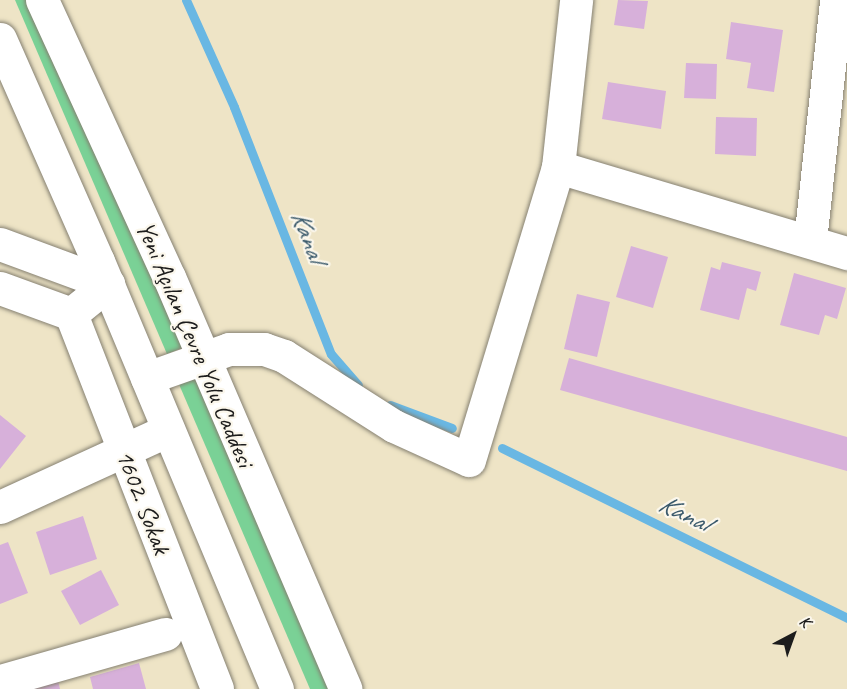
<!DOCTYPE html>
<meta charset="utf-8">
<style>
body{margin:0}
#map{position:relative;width:847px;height:689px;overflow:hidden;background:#eee4c6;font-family:Caveat,sans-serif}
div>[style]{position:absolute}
.green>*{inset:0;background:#7ad196}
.stream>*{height:9px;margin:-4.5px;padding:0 4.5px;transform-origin:4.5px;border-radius:4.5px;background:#69b7e3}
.building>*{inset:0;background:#d7b0da}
.roads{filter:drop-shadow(0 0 2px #858071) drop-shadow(0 0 2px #858071)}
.minor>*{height:33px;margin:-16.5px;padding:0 16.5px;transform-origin:16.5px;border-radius:16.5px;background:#fff}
.major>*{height:33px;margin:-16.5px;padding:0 16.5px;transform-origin:16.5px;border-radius:16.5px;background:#fff}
span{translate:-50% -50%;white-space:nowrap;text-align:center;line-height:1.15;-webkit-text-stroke:4.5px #fbf7ec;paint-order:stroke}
.street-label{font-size:26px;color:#1c1c1c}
.water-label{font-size:27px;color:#3b5a6c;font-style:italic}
.north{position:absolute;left:763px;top:605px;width:60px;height:60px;-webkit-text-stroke:4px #fbf7ec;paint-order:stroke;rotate:41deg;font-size:16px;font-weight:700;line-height:24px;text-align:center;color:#1c1c1c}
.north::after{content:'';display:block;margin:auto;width:21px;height:27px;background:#1c1c1c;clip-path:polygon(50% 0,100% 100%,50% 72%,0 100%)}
</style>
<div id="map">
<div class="green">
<i style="clip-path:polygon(15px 0,33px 0,182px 348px,167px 354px)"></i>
<i style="clip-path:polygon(196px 375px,331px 689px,310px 689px,178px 382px)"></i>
</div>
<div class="stream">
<i style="left:186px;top:0;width:117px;rotate:65.8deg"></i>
<i style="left:234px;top:107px;width:265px;rotate:68.6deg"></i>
<i style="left:331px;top:354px;width:41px;rotate:48.9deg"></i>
<i style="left:390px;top:405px;width:66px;rotate:20.4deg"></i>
<i style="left:502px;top:448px;width:385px;rotate:26.2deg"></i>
</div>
<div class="building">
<i style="clip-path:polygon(618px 0,648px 1px,644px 29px,614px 25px)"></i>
<i style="clip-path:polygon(731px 22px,783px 30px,774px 92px,747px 88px,751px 63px,726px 59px)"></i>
<i style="clip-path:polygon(686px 63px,717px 64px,716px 99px,684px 98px)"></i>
<i style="clip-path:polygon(608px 82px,666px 91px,661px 129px,602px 119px)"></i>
<i style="clip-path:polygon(716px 117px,757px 118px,756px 156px,715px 154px)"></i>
<i style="clip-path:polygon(631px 246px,668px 257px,653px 308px,616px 297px)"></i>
<i style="clip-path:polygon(722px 262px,761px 272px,756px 291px,747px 288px,739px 320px,700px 310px,711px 267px,720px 270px)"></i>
<i style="clip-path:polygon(794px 273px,846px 288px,837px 319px,825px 315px,819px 335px,780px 325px)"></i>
<i style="clip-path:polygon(577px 294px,610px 302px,597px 357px,564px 349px)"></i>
<i style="clip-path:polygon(569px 358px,847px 437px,847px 471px,560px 390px)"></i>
<i style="clip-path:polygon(0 415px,26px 436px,0 469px)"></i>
<i style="clip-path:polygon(83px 516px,97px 559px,50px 575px,36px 532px)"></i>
<i style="clip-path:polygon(8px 542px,28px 593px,0 604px,0 545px)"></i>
<i style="clip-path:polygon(101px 570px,119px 605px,80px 625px,61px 591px)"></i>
<i style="clip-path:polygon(139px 663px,146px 689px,93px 689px,90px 677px)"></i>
<i style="clip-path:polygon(58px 681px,60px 689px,32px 689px)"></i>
</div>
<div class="roads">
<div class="minor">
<i style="left:558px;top:167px;width:302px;rotate:16.6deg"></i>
<i style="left:810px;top:241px;width:242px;rotate:-83.8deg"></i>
<i style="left:0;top:244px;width:115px;rotate:20.3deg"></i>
<i style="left:0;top:288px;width:76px;rotate:20.1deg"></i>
<i style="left:71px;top:314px;width:48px;rotate:-39deg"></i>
<i style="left:71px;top:314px;width:402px;rotate:68.7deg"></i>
<i style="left:147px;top:378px;width:87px;rotate:-19.5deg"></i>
<i style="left:229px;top:349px;width:35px"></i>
<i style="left:264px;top:349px;width:21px;rotate:19deg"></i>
<i style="left:284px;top:356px;width:130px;rotate:32.5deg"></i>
<i style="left:394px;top:426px;width:82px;rotate:24.4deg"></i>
<i style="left:469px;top:460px;width:306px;rotate:-73.1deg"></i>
<i style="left:558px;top:167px;width:168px;rotate:-83.8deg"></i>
<i style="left:0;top:507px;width:185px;rotate:-24.6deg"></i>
<i style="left:0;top:681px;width:172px;rotate:-15.9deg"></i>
</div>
<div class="major">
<i style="left:42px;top:0;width:305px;rotate:65.4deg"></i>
<i style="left:169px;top:277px;width:448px;rotate:66.8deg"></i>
<i style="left:0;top:39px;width:243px;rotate:66.2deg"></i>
<i style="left:98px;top:261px;width:464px;rotate:67.3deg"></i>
</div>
</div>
<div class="street-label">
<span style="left:195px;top:344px;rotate:67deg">Yeni Açılan Çevre Yolu Caddesi</span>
<span style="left:143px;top:502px;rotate:69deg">1602. Sokak</span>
</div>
<div class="water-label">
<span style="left:308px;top:236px;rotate:69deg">Kanal</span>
<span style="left:684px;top:513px;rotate:26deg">Kanal</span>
</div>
<div class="north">K</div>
</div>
